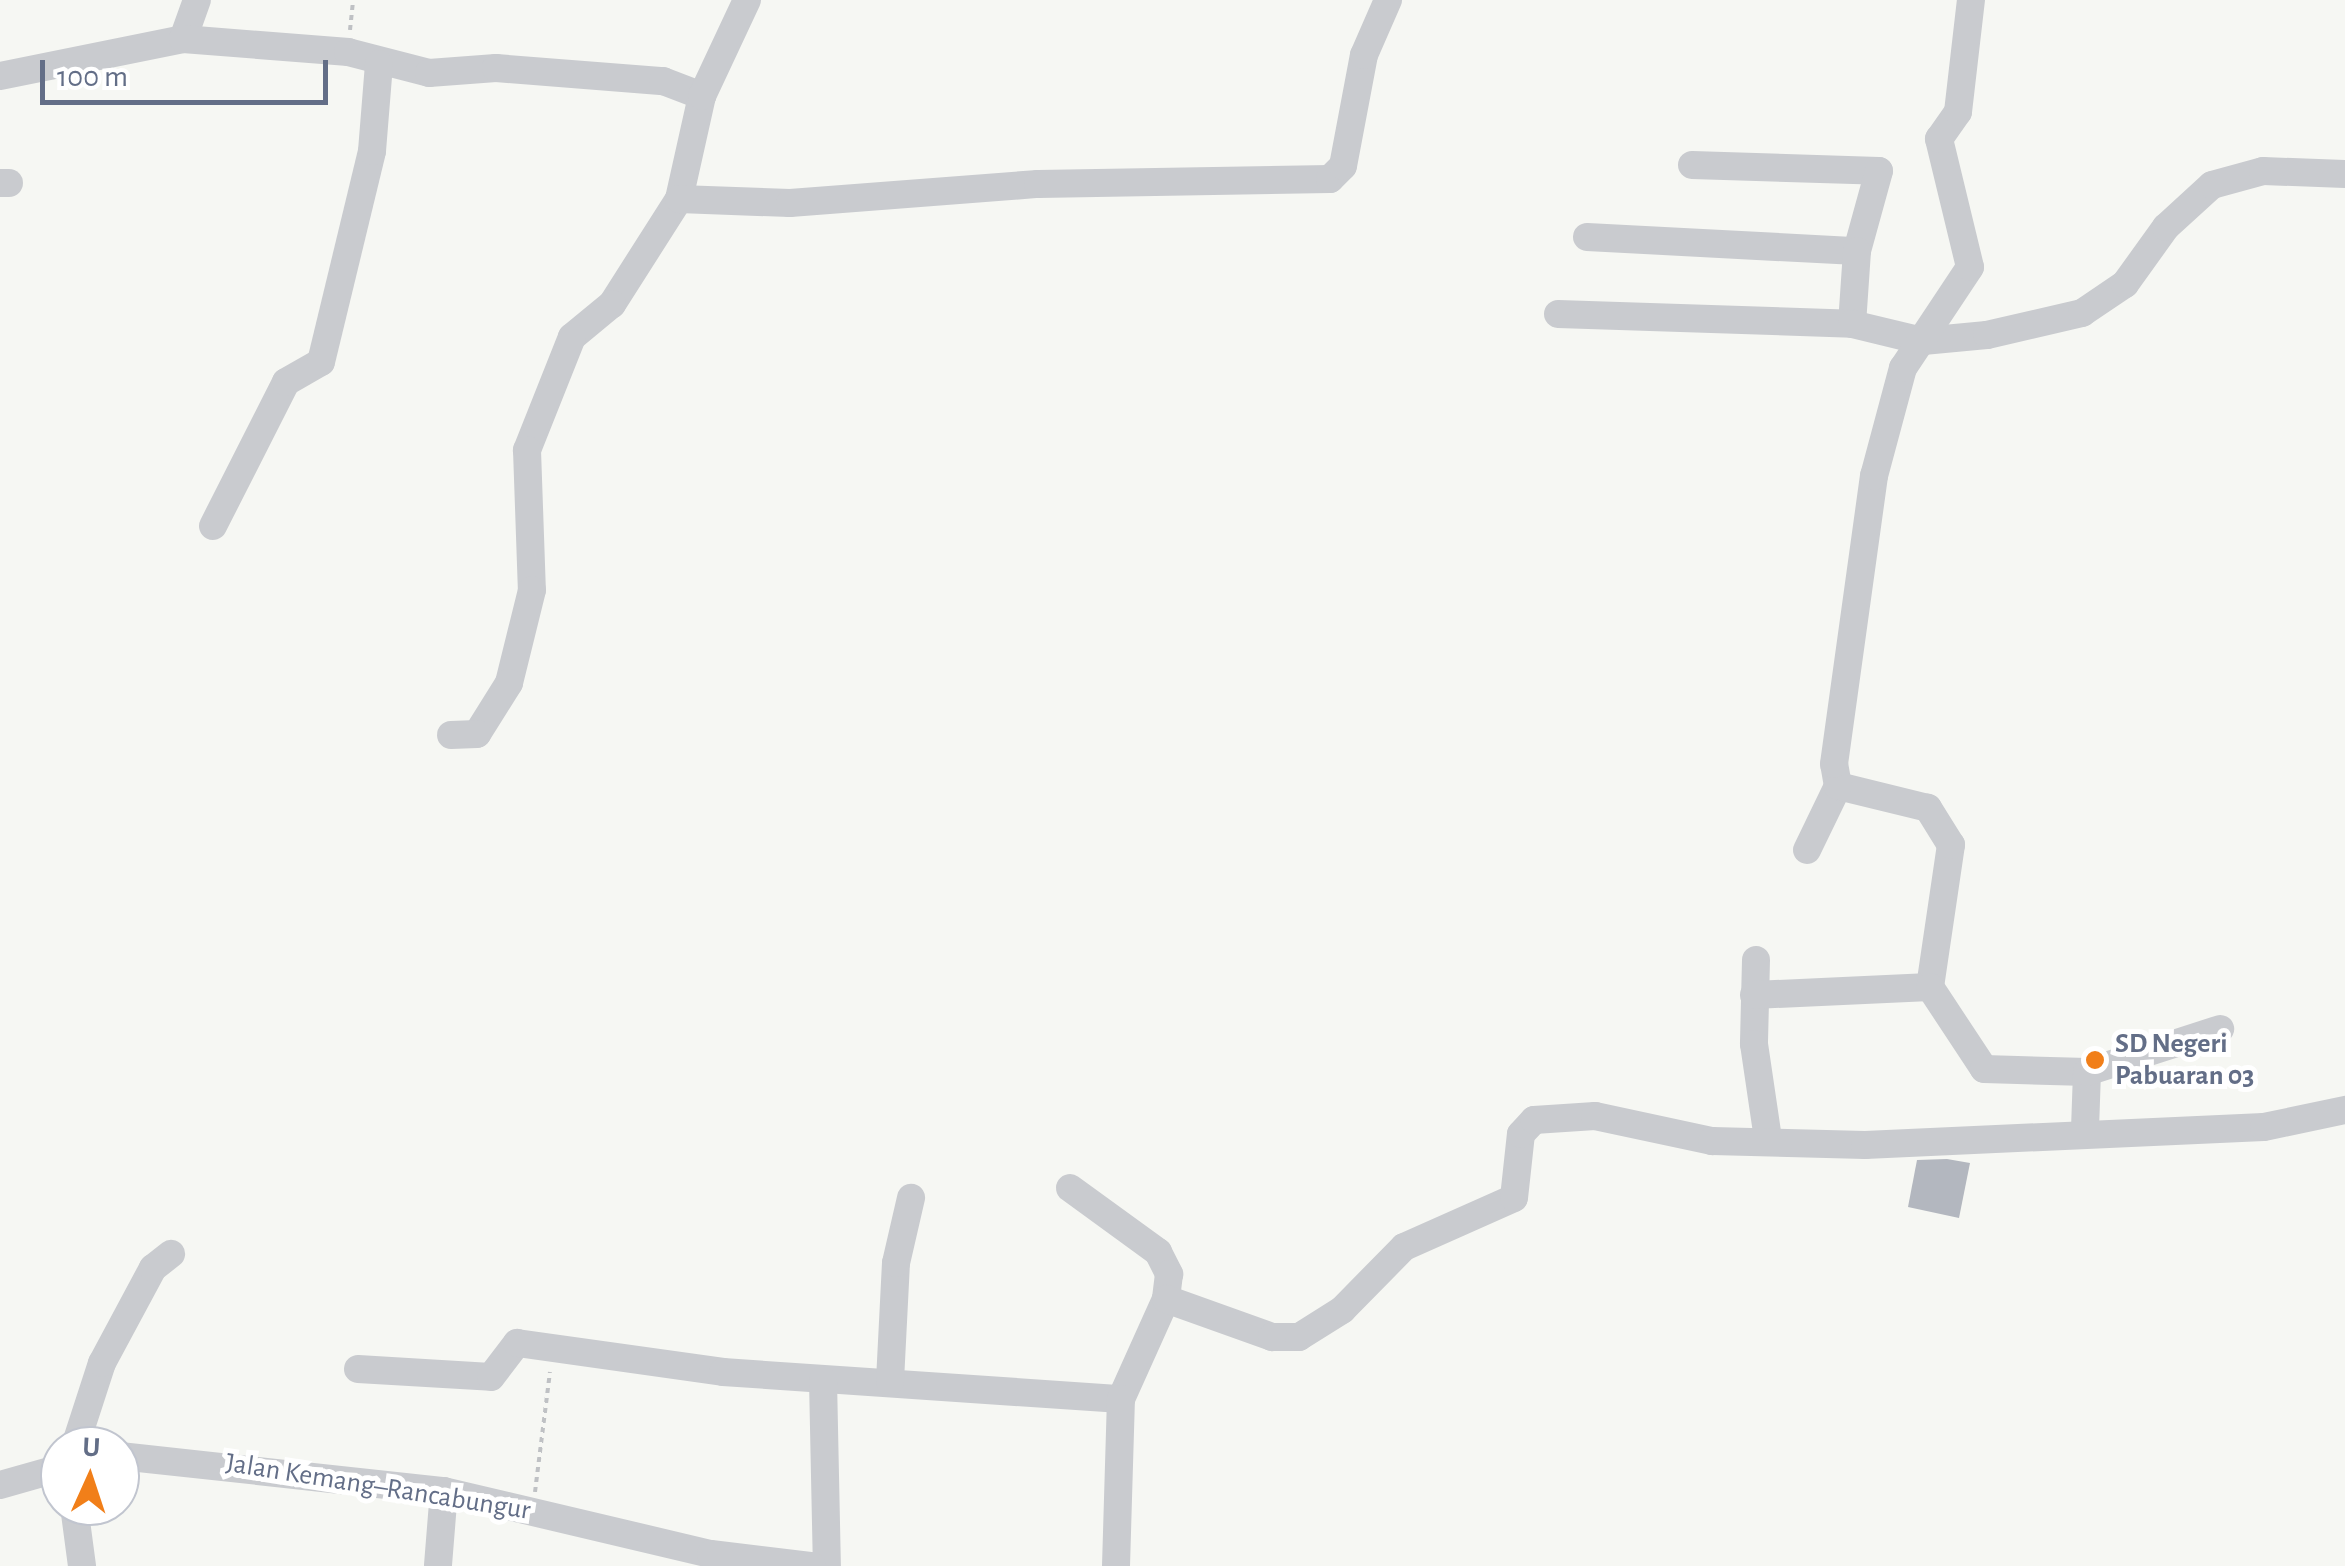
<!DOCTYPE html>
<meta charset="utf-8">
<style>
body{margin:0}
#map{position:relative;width:2345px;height:1566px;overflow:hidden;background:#f6f7f3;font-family:"Alegreya Sans",sans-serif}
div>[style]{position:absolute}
.building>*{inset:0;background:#b3b7bf}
.path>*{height:4px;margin-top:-2px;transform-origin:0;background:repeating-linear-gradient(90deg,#bfc1c4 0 5px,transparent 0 10px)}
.minor>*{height:28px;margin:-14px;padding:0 14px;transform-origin:14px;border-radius:14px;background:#c9cbcf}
.dots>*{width:28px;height:28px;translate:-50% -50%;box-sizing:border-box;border:5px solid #fff;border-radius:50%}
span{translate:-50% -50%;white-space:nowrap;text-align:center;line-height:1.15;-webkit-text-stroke:10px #fff;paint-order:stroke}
.poi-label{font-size:28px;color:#636e87;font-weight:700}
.left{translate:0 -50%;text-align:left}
.street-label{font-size:28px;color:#636e87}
.north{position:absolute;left:40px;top:1426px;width:100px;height:100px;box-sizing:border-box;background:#fff;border:2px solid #c1c5cf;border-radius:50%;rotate:3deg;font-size:28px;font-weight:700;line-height:40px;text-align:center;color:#636e87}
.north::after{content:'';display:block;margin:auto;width:35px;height:45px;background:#f17f19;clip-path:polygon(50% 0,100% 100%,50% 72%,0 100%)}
.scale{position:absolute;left:40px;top:60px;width:288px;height:45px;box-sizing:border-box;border:5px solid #636e87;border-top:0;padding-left:12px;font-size:30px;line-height:35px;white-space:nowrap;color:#636e87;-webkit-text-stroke:8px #fff;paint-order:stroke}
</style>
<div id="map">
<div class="building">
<i style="clip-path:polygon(1947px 1159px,1970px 1163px,1959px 1218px,1908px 1207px,1917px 1160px)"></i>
</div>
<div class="path">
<i style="left:350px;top:30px;width:30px;rotate:-84deg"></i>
<i style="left:535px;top:1492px;width:121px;rotate:-82.9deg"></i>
</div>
<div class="minor">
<i style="left:183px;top:39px;width:41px;rotate:-70.3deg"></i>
<i style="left:0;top:76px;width:187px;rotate:-11.4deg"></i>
<i style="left:183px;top:39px;width:166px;rotate:4.5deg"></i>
<i style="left:348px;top:52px;width:84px;rotate:14.5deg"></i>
<i style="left:429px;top:73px;width:67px;rotate:-4.3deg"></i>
<i style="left:496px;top:68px;width:168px;rotate:4.5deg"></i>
<i style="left:663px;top:81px;width:42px;rotate:21deg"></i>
<i style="left:702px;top:96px;width:106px;rotate:102.6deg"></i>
<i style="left:679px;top:199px;width:125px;rotate:122.5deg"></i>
<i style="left:612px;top:304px;width:52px;rotate:140.5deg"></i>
<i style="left:572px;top:337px;width:122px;rotate:111.7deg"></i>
<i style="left:527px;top:450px;width:140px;rotate:88deg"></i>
<i style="left:532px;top:590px;width:96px;rotate:103.9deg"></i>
<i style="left:509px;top:683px;width:60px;rotate:122.1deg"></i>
<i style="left:477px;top:734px;width:26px;rotate:178deg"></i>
<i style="left:702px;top:96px;width:106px;rotate:-64.9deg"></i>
<i style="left:1692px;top:165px;width:187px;rotate:1.8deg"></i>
<i style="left:1879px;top:171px;width:83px;rotate:105.4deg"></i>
<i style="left:0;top:183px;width:9px"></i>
<i style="left:679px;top:199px;width:111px;rotate:2.1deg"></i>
<i style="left:790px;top:203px;width:249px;rotate:-4.4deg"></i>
<i style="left:1038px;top:184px;width:292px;rotate:-1deg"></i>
<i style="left:1330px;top:179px;width:18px;rotate:-45deg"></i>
<i style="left:1343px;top:166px;width:113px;rotate:-79.3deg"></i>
<i style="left:1364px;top:55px;width:60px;rotate:-66.4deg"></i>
<i style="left:1587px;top:237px;width:270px;rotate:3deg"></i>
<i style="left:1857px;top:251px;width:73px;rotate:93.9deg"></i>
<i style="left:1558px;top:314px;width:294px;rotate:1.9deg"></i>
<i style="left:1852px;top:324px;width:73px;rotate:13.5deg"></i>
<i style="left:1923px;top:341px;width:64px;rotate:-5.4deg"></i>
<i style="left:1987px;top:335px;width:98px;rotate:-13deg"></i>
<i style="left:2082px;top:313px;width:52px;rotate:-34deg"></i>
<i style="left:2125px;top:284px;width:70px;rotate:-54.3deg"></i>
<i style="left:2166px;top:227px;width:62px;rotate:-42.4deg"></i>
<i style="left:2212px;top:185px;width:53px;rotate:-15.4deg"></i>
<i style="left:2263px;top:171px;width:82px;rotate:2.1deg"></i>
<i style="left:213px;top:526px;width:161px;rotate:-63.1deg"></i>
<i style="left:286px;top:382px;width:40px;rotate:-29.7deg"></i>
<i style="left:321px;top:362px;width:217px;rotate:-76.4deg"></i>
<i style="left:372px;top:151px;width:87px;rotate:-85.4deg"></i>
<i style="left:1807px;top:850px;width:71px;rotate:-64.2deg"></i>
<i style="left:1756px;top:960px;width:84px;rotate:91.4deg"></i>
<i style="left:1754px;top:1044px;width:96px;rotate:81.6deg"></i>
<i style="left:1930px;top:987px;width:144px;rotate:-81.6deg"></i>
<i style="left:1951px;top:845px;width:44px;rotate:-121.9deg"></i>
<i style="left:1928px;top:808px;width:93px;rotate:-166.3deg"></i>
<i style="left:1838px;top:786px;width:22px;rotate:-100deg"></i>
<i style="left:1834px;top:764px;width:291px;rotate:-82.1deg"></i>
<i style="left:1874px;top:476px;width:112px;rotate:-75deg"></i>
<i style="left:1903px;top:368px;width:121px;rotate:-56.4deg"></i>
<i style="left:1970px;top:267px;width:132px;rotate:-103.6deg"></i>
<i style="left:1939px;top:139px;width:33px;rotate:-55deg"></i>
<i style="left:1958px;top:112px;width:113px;rotate:-83.4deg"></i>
<i style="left:1754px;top:995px;width:176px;rotate:-2.6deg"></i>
<i style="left:1930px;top:987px;width:98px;rotate:56.6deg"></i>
<i style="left:1984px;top:1069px;width:103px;rotate:1.7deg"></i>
<i style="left:2087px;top:1072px;width:57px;rotate:92deg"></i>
<i style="left:2087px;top:1072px;width:140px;rotate:-17.9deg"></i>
<i style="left:1070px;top:1188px;width:109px;rotate:36deg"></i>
<i style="left:1158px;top:1252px;width:25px;rotate:63deg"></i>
<i style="left:1169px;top:1274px;width:25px;rotate:97deg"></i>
<i style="left:358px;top:1369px;width:133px;rotate:3.4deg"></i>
<i style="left:491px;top:1377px;width:43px;rotate:-52.6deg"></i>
<i style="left:517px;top:1343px;width:208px;rotate:8deg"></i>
<i style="left:723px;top:1372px;width:399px;rotate:3.9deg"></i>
<i style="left:1121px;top:1399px;width:110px;rotate:-65.8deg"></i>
<i style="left:1166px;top:1299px;width:113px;rotate:19.7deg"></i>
<i style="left:1272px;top:1337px;width:27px"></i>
<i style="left:1299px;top:1337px;width:51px;rotate:-32.1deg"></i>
<i style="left:1342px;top:1310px;width:88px;rotate:-45.5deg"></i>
<i style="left:1404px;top:1247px;width:120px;rotate:-24deg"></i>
<i style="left:1514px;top:1198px;width:64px;rotate:-83.8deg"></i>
<i style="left:1521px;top:1134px;width:19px;rotate:-47deg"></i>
<i style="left:1534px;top:1120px;width:61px;rotate:-3.8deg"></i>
<i style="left:1595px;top:1116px;width:120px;rotate:12.1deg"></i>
<i style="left:1712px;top:1141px;width:153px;rotate:1.5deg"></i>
<i style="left:1865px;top:1145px;width:399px;rotate:-2.6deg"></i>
<i style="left:2264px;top:1127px;width:83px;rotate:-11.9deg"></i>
<i style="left:823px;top:1380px;width:186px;rotate:88.8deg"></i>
<i style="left:890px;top:1381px;width:118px;rotate:-87.1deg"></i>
<i style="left:896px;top:1263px;width:67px;rotate:-77deg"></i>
<i style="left:75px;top:1446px;width:87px;rotate:-72deg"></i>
<i style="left:102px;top:1363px;width:108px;rotate:-61.8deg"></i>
<i style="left:153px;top:1268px;width:23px;rotate:-38deg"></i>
<i style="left:120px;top:1456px;width:326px;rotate:6.2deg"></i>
<i style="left:444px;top:1491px;width:274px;rotate:13.3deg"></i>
<i style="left:711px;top:1554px;width:102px;rotate:6.8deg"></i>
<i style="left:0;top:1485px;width:62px;rotate:-15.8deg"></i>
<i style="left:74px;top:1506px;width:61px;rotate:82.4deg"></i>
<i style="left:438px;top:1565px;width:74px;rotate:-85.4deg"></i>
<i style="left:1116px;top:1566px;width:167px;rotate:-88.3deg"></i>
</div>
<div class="dots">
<i style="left:2095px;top:1060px;background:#f17f19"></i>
</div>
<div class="poi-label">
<span class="left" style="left:2115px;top:1060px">SD Negeri<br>Pabuaran 03</span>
</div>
<div class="street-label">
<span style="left:378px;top:1487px;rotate:9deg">Jalan Kemang–Rancabungur</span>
</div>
<div class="north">U</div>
<div class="scale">100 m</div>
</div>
